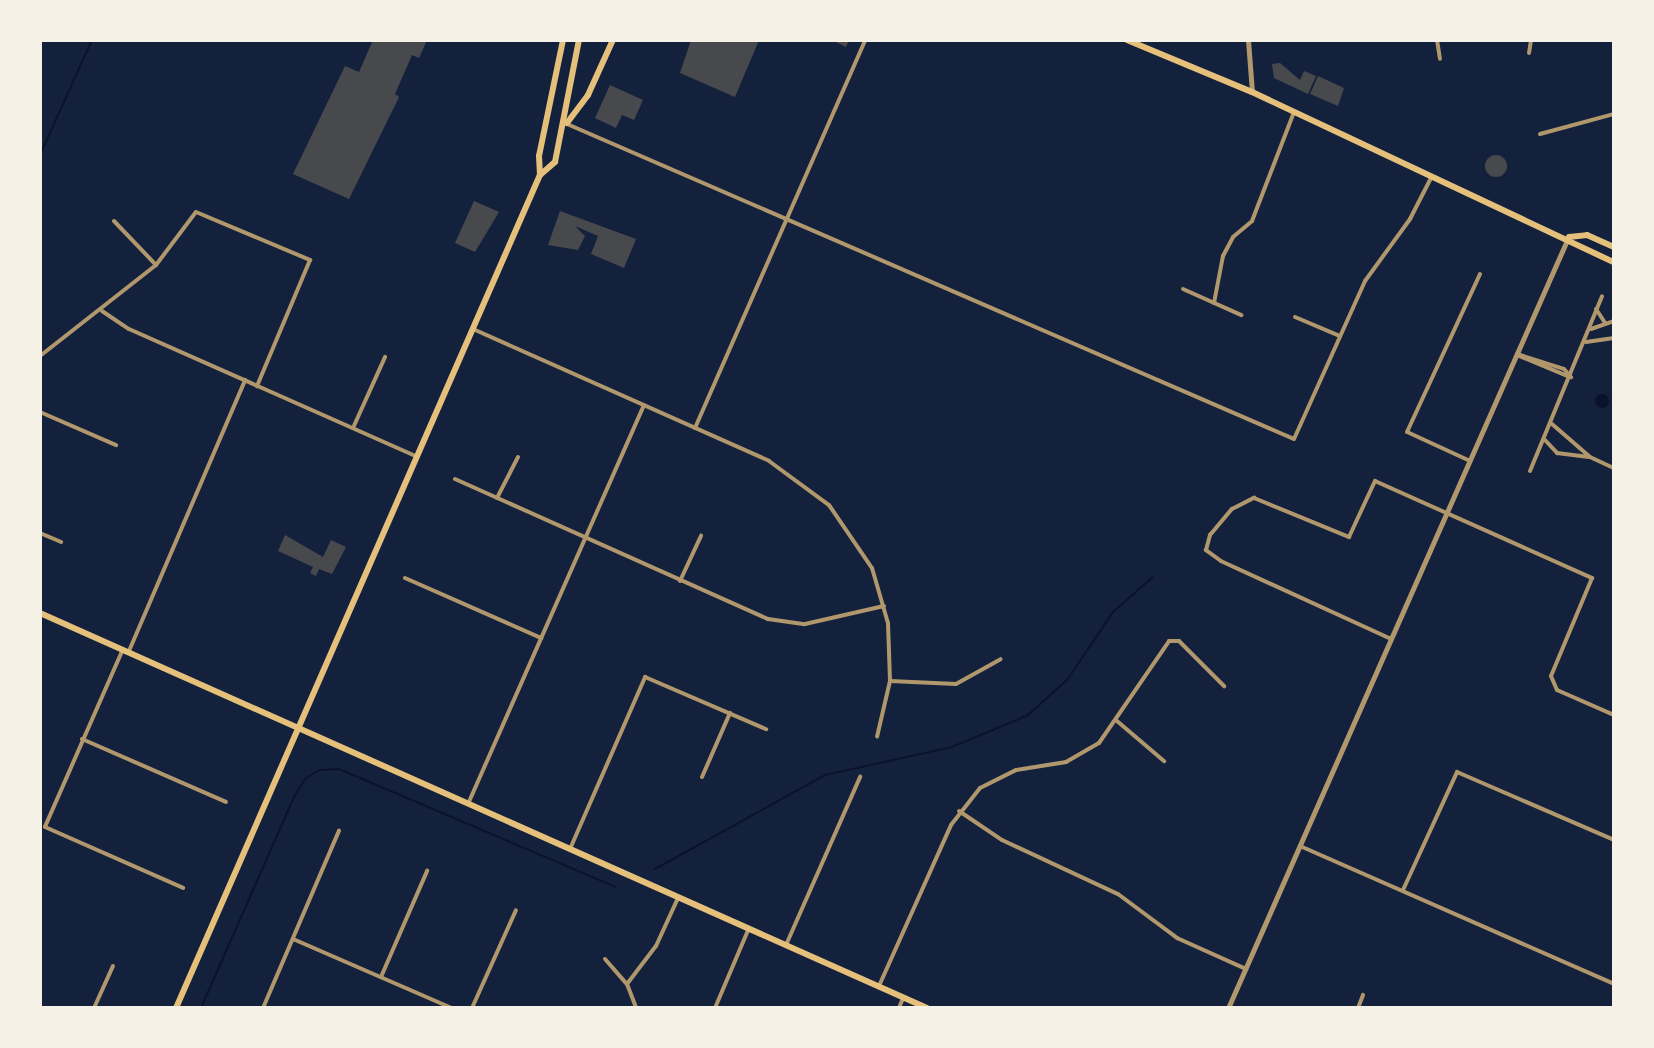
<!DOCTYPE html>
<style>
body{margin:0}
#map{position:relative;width:1654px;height:1048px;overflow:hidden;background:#14213d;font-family:Overpass,sans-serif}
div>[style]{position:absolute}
.water>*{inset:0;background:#0b132b}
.round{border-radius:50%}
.stream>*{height:2px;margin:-1px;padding:0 1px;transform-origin:1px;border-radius:1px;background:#0b132b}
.building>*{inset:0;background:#48494c}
.minor>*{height:4px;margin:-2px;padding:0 2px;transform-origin:2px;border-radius:2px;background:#b1986c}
.tertiary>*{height:5px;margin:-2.5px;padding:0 2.5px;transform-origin:2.5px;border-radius:2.5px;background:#b1986c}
.secondary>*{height:6px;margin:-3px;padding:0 3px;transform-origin:3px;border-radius:3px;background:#e5c07b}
.primary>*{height:6px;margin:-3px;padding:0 3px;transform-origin:3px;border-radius:3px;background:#e5c07b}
span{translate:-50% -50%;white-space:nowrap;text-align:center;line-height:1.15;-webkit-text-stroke:6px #f6f1e7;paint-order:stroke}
.frame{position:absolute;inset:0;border:42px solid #f6f1e7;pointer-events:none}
</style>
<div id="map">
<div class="water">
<i class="round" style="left:1595px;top:394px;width:14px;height:14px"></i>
</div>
<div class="stream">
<i style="left:40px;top:155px;width:126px;rotate:-65.7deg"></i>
<i style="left:655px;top:869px;width:194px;rotate:-28.9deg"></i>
<i style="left:825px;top:775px;width:130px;rotate:-12.4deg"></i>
<i style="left:952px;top:747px;width:82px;rotate:-22.8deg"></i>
<i style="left:1028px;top:715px;width:52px;rotate:-41.9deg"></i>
<i style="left:1067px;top:680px;width:82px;rotate:-55.9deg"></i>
<i style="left:1113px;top:612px;width:53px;rotate:-41.2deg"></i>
<i style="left:201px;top:1008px;width:231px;rotate:-66.2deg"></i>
<i style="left:294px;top:797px;width:22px;rotate:-58deg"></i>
<i style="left:306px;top:778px;width:16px;rotate:-30deg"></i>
<i style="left:320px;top:770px;width:19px;rotate:-3deg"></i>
<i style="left:339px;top:769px;width:300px;rotate:23.1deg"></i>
</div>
<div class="building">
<i style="clip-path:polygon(373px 40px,427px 40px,419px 58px,412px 55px,395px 94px,399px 97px,349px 199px,293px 174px,345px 66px,359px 72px)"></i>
<i style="clip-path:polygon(691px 40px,759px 40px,735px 97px,680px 73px)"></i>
<i style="clip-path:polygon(832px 40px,849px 40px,846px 47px)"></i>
<i style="clip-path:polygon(1280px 63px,1300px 80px,1304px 71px,1316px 76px,1308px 94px,1274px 78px,1272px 64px)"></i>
<i style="clip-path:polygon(1318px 76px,1344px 88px,1338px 106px,1310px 94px)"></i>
<i style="clip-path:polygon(610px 85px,643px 100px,634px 120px,622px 115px,616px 128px,595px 118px)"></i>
<i class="round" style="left:1485px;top:155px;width:22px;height:22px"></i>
<i style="clip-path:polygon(474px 201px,499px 212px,475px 252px,455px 243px)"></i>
<i style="clip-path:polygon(560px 211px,636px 239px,624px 268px,591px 254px,598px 236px,575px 226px,585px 236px,578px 250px,548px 245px)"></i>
<i style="clip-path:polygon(285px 535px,323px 557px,331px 540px,346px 547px,332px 574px,319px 569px,316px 576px,310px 573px,313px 567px,278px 551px)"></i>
</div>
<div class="minor">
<i style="left:1437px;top:40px;width:19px;rotate:81deg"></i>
<i style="left:1529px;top:53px;width:13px;rotate:-81deg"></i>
<i style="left:567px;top:124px;width:792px;rotate:23.43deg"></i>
<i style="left:1294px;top:439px;width:173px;rotate:-65.8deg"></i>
<i style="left:1365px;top:281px;width:77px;rotate:-54deg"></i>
<i style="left:1410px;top:219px;width:48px;rotate:-62.9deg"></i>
<i style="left:1540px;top:134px;width:77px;rotate:-15.1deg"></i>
<i style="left:114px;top:221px;width:61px;rotate:46.3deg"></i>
<i style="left:1183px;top:289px;width:64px;rotate:24.1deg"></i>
<i style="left:1214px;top:303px;width:48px;rotate:-79.2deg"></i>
<i style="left:1223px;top:256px;width:21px;rotate:-62deg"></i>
<i style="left:1233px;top:237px;width:25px;rotate:-40deg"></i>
<i style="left:1252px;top:221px;width:117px;rotate:-68.9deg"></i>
<i style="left:1596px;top:309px;width:17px;rotate:57deg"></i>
<i style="left:102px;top:311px;width:32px;rotate:34deg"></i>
<i style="left:129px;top:329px;width:314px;rotate:23.9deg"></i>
<i style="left:1295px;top:317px;width:49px;rotate:22.9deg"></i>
<i style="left:473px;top:329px;width:324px;rotate:24deg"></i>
<i style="left:769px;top:461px;width:74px;rotate:36.3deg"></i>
<i style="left:829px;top:505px;width:76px;rotate:55.7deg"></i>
<i style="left:872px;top:568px;width:57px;rotate:73.8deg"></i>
<i style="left:888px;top:623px;width:58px;rotate:88deg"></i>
<i style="left:890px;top:681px;width:57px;rotate:103.1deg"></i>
<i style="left:1591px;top:329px;width:24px;rotate:-19deg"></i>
<i style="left:1586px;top:342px;width:28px;rotate:-8deg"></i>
<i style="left:1517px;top:354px;width:49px;rotate:17.7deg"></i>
<i style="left:1564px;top:369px;width:11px;rotate:49deg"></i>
<i style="left:1517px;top:355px;width:57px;rotate:22.5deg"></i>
<i style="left:40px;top:356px;width:147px;rotate:-38.1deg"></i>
<i style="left:156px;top:265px;width:66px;rotate:-53deg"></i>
<i style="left:196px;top:212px;width:124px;rotate:22.8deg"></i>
<i style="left:310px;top:260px;width:137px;rotate:112.8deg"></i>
<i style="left:40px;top:412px;width:83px;rotate:23.5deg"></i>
<i style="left:1552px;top:424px;width:50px;rotate:41deg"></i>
<i style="left:1590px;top:457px;width:26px;rotate:25deg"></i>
<i style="left:353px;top:428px;width:78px;rotate:-65.7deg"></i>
<i style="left:695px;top:428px;width:424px;rotate:-66.3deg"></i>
<i style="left:1545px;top:440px;width:18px;rotate:47deg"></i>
<i style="left:1557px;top:453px;width:32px;rotate:7deg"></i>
<i style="left:1468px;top:460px;width:67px;rotate:-155.3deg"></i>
<i style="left:1407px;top:432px;width:174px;rotate:-65.2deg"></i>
<i style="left:1530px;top:471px;width:189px;rotate:-67.6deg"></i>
<i style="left:455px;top:479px;width:343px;rotate:24.1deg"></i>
<i style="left:768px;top:619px;width:37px;rotate:8deg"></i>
<i style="left:805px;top:624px;width:81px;rotate:-12.8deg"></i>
<i style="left:497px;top:498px;width:46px;rotate:-62.9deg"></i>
<i style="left:40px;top:533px;width:23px;rotate:23deg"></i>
<i style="left:405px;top:578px;width:149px;rotate:23.8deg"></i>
<i style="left:680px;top:581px;width:50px;rotate:-65deg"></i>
<i style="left:1389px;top:638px;width:185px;rotate:-155.4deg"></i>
<i style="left:1221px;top:561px;width:19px;rotate:-144deg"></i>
<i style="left:1206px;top:550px;width:16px;rotate:-75deg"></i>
<i style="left:1210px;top:535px;width:34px;rotate:-50deg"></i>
<i style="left:1232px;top:509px;width:25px;rotate:-27deg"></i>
<i style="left:1254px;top:498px;width:103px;rotate:22.3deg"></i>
<i style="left:1349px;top:537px;width:62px;rotate:-65.1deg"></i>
<i style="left:1375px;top:481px;width:238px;rotate:24.1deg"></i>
<i style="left:1592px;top:578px;width:106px;rotate:112.7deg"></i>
<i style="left:1551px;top:676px;width:15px;rotate:67deg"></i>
<i style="left:1557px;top:690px;width:62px;rotate:23.7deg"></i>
<i style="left:123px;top:649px;width:194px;rotate:113.7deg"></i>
<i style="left:45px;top:827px;width:151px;rotate:23.8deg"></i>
<i style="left:129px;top:651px;width:295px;rotate:-66.8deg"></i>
<i style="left:890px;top:681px;width:66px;rotate:2.6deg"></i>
<i style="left:956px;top:684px;width:51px;rotate:-29.1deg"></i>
<i style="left:1117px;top:721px;width:62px;rotate:40.4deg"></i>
<i style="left:82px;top:739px;width:157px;rotate:23.6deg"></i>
<i style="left:702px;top:777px;width:70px;rotate:-66.4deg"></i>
<i style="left:468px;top:804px;width:436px;rotate:-66.2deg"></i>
<i style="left:959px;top:811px;width:52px;rotate:34deg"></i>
<i style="left:1002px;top:840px;width:128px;rotate:25deg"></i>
<i style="left:1118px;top:894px;width:74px;rotate:36.7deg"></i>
<i style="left:1177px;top:938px;width:76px;rotate:24.2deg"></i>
<i style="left:1300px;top:846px;width:343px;rotate:23.7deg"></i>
<i style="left:570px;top:849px;width:188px;rotate:-66.4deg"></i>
<i style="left:645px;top:677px;width:132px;rotate:23.3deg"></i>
<i style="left:1403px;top:890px;width:130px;rotate:-65.4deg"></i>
<i style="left:1457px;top:772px;width:171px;rotate:23.4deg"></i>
<i style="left:293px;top:939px;width:173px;rotate:23.5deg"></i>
<i style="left:786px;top:945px;width:184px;rotate:-66.2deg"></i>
<i style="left:605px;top:959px;width:33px;rotate:49deg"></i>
<i style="left:627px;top:984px;width:26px;rotate:69deg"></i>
<i style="left:381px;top:977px;width:116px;rotate:-66.5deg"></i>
<i style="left:627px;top:984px;width:48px;rotate:-52.7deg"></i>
<i style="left:656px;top:946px;width:53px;rotate:-65.4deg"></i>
<i style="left:879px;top:986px;width:176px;rotate:-65.9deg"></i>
<i style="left:951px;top:825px;width:47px;rotate:-51.9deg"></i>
<i style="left:980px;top:788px;width:40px;rotate:-26.6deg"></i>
<i style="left:1016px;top:770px;width:51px;rotate:-9.1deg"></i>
<i style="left:1066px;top:762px;width:38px;rotate:-30deg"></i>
<i style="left:1099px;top:743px;width:124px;rotate:-55.5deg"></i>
<i style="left:1169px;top:641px;width:10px"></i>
<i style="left:1179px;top:641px;width:64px;rotate:45deg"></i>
<i style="left:94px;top:1008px;width:46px;rotate:-65.7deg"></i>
<i style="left:263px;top:1008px;width:193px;rotate:-66.8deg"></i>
<i style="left:472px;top:1008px;width:107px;rotate:-65.8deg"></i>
<i style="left:715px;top:1008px;width:87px;rotate:-67deg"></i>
<i style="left:899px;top:1008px;width:11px;rotate:-68deg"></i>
<i style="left:1358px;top:1008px;width:14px;rotate:-69deg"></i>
</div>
<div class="tertiary">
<i style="left:1248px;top:40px;width:52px;rotate:85.6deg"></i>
<i style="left:1228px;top:1008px;width:842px;rotate:-66.18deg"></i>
</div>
<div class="secondary">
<i style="left:40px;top:613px;width:971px;rotate:24deg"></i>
</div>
<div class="primary">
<i style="left:1127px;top:40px;width:135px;rotate:22.6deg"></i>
<i style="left:1252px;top:92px;width:400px;rotate:25.2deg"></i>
<i style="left:567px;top:123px;width:35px;rotate:-53deg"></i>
<i style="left:588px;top:95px;width:60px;rotate:-65.6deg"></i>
<i style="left:540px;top:175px;width:19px;rotate:-93deg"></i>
<i style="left:539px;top:156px;width:118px;rotate:-78.3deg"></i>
<i style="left:1569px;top:237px;width:18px;rotate:-6deg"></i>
<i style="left:1587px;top:235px;width:30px;rotate:24deg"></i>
<i style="left:176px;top:1008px;width:909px;rotate:-66.4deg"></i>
<i style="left:540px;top:175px;width:20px;rotate:-41deg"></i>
<i style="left:555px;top:162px;width:124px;rotate:-78.9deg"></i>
</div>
<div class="frame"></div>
</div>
